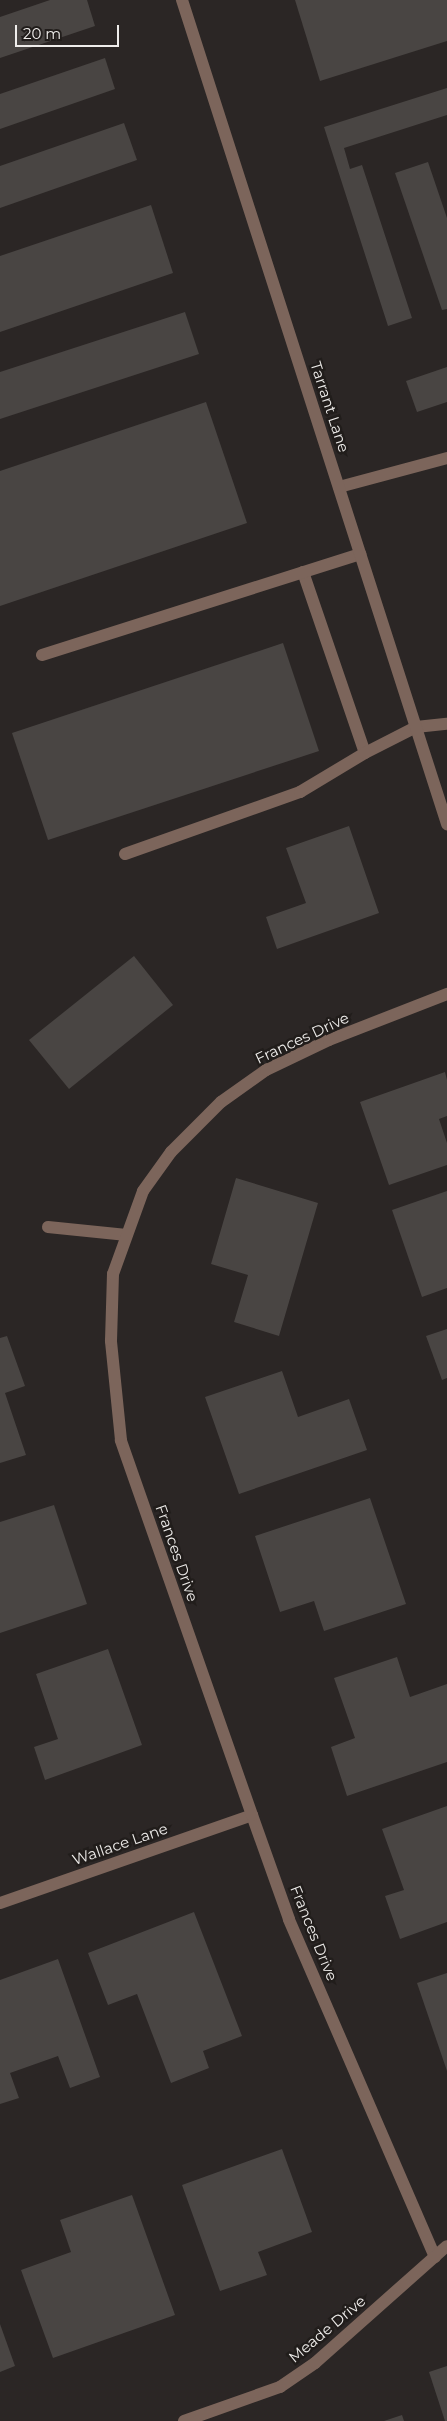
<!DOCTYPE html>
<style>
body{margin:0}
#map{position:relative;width:447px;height:2421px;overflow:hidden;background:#2b2625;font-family:Montserrat,sans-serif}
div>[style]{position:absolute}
.building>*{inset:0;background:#494543}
.lane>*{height:12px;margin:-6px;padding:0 6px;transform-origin:6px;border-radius:6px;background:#7c655b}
.street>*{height:12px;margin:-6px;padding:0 6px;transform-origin:6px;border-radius:6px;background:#7c655b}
span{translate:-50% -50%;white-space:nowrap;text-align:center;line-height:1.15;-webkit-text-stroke:5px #211d1b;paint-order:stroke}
.street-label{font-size:15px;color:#efedeb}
.scale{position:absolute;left:15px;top:25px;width:104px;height:22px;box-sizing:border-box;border:2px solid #efedeb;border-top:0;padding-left:6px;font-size:15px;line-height:18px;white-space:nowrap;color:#efedeb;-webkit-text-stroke:4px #211d1b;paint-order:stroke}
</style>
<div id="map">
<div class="building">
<i style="clip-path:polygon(50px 0,87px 0,95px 26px,0 58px,0 17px)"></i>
<i style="clip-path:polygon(295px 0,447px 0,447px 41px,320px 81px)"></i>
<i style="clip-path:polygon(105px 58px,115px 89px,0 129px,0 94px)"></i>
<i style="clip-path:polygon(447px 88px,447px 115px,344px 148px,350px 169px,362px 165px,412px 318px,388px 326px,324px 127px)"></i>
<i style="clip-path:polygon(124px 123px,137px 160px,0 208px,0 166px)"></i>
<i style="clip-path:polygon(428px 162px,447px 218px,447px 309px,442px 310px,395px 173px)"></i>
<i style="clip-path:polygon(151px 205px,173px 273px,0 332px,0 256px)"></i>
<i style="clip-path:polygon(185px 312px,199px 354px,0 419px,0 372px)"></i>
<i style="clip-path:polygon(447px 367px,447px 402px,417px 412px,406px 381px)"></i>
<i style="clip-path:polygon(206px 402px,247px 523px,0 606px,0 471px)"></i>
<i style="clip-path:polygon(283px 643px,319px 751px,48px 840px,12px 733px)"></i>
<i style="clip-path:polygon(349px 826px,379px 913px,277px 949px,266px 917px,306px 903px,286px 848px)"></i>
<i style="clip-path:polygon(134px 956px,173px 1005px,69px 1089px,29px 1040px)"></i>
<i style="clip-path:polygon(445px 1072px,447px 1080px,447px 1116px,439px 1119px,447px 1143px,447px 1165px,389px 1185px,360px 1102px)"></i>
<i style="clip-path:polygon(236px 1178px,318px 1203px,279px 1336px,234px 1322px,248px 1275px,211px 1264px)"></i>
<i style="clip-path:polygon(447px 1191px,447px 1288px,422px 1297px,392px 1210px)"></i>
<i style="clip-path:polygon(447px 1329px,447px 1378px,442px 1380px,426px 1336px)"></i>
<i style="clip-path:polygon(7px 1336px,25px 1386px,5px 1393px,26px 1455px,0 1463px,0 1338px)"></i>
<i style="clip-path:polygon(282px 1371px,298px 1417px,349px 1399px,367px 1450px,239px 1494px,205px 1397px)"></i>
<i style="clip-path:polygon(370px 1498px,406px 1604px,324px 1631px,314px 1601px,280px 1612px,255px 1536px)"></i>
<i style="clip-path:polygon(54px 1505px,87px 1604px,0 1633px,0 1522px)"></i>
<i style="clip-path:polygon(108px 1649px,142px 1745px,45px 1780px,34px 1747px,58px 1739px,36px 1674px)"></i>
<i style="clip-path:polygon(397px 1657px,410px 1697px,447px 1684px,447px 1762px,347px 1796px,331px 1747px,355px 1738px,334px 1678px)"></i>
<i style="clip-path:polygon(447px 1806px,447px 1922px,400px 1939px,385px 1896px,404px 1890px,382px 1829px)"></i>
<i style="clip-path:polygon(194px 1912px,242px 2036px,203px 2051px,209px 2068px,171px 2083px,137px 1994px,108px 2005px,88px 1953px)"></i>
<i style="clip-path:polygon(58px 1959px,100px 2077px,70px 2088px,58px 2056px,10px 2073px,19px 2098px,0 2104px,0 1980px)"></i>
<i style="clip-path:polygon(447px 1973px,447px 2071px,417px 1983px)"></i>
<i style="clip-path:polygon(282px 2149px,312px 2232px,258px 2252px,267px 2275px,220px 2291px,182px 2185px)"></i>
<i style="clip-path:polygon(132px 2195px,175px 2315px,53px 2358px,21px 2270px,71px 2252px,60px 2220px)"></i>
<i style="clip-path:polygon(0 2324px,15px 2366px,0 2372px)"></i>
<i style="clip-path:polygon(447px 2366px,447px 2421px,445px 2421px,429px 2372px)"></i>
<i style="clip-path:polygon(402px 2415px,404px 2421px,384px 2421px)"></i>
</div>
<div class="lane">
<i style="left:339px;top:487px;width:112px;rotate:-15deg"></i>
<i style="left:303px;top:572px;width:191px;rotate:71.1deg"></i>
<i style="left:42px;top:655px;width:334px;rotate:-17.6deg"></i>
<i style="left:125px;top:854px;width:186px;rotate:-19.5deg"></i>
<i style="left:300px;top:792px;width:76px;rotate:-31deg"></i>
<i style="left:365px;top:753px;width:57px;rotate:-27deg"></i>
<i style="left:416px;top:727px;width:31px;rotate:-6deg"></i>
</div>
<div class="street">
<i style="left:182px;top:0;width:866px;rotate:72.17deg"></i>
<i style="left:48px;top:1227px;width:79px;rotate:5.8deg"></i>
<i style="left:0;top:1903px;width:267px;rotate:-19.2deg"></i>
<i style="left:435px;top:2257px;width:368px;rotate:-113.4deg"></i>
<i style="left:289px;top:1919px;width:110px;rotate:-109.6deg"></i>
<i style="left:252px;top:1815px;width:397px;rotate:-109.3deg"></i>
<i style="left:121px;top:1440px;width:100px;rotate:-95.8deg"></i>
<i style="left:111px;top:1341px;width:67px;rotate:-88.3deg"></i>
<i style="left:113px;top:1274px;width:88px;rotate:-70.1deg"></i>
<i style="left:143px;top:1191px;width:48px;rotate:-54.3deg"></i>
<i style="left:171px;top:1152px;width:71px;rotate:-45deg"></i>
<i style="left:221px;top:1102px;width:55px;rotate:-35.4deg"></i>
<i style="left:266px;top:1070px;width:70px;rotate:-25.5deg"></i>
<i style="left:329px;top:1040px;width:127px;rotate:-21.3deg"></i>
<i style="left:184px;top:2421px;width:102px;rotate:-19.5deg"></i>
<i style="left:280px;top:2387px;width:42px;rotate:-34.4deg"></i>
<i style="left:315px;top:2363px;width:176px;rotate:-41.6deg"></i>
</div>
<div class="street-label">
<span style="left:330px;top:407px;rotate:72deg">Tarrant Lane</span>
<span style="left:302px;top:1038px;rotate:-25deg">Frances Drive</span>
<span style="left:177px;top:1553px;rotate:71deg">Frances Drive</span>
<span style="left:120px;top:1844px;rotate:-19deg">Wallace Lane</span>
<span style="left:314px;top:1933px;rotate:68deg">Frances Drive</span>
<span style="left:327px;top:2329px;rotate:-40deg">Meade Drive</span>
</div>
<div class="scale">20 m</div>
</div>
